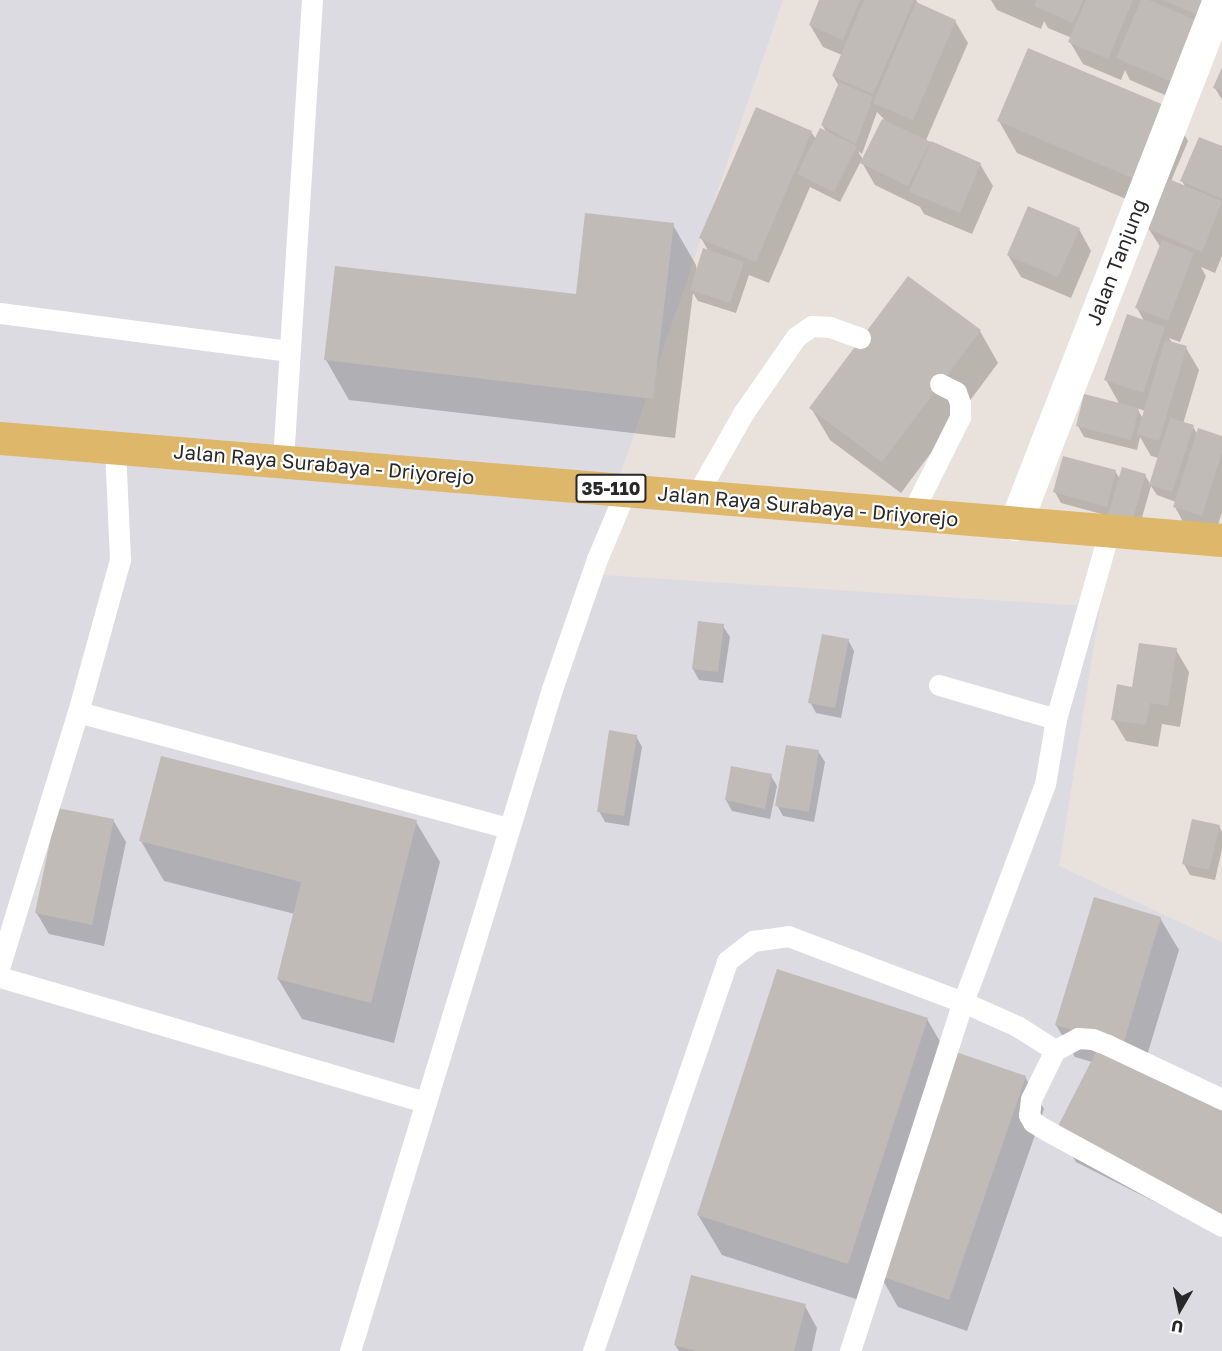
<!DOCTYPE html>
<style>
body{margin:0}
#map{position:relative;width:1222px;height:1351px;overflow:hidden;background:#e9e1db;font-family:"Golos Text",sans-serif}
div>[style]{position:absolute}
.industrial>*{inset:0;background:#dcdbe2}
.shadow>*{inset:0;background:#0003}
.building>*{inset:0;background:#c1bbb8}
.lane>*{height:21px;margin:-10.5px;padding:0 10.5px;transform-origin:10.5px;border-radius:10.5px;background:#fff}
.street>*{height:33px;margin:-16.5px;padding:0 16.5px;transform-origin:16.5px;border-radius:16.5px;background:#fff}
.primary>*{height:33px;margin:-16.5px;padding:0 16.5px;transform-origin:16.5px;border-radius:16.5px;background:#dfb76a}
span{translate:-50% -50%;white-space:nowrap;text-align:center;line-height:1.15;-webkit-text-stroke:4.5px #fff;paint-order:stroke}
.shield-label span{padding:2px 4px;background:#fff;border:2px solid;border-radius:4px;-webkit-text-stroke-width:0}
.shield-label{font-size:18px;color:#282828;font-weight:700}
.street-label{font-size:20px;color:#282828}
.north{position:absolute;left:1150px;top:1279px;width:60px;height:60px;-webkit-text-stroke:4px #fff;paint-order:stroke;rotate:189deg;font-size:16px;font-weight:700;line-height:24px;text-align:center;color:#282828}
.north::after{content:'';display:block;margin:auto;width:21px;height:27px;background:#282828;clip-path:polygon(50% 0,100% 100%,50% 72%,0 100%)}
</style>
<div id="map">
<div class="industrial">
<i style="clip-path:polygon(0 0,783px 0,586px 574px,1100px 607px,1059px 866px,1222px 942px,1222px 1351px,0 1351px)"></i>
</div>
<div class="shadow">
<i style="clip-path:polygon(evenodd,821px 0,916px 0,919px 5px,955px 21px,968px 43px,926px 140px,980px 164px,993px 186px,972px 234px,924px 214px,920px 207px,875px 185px,861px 161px,840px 202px,810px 187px,769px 283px,749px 275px,736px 313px,698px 301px,693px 293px,675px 438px,349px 400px,326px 360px,578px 296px,673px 225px,696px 265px,697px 273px,709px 252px,701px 238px,811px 132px,816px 139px,827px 133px,822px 125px,839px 86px,833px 76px,842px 55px,823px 47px,810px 25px,821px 0,877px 112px,884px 119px,863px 160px,858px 151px,862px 154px,877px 112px)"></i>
<i style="clip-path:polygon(991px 0,1222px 0,1186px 104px,1130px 80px,1125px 70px,1121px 80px,1083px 64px,1070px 42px,1072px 38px,1048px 28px,1044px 21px,1041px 29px,997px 10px)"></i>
<i style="clip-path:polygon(1222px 71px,1222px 100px,1215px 88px)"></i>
<i style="clip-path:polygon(evenodd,1169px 109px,1188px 141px,1171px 181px,1186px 188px,1182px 181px,1222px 148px,1222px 256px,1215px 273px,1201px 267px,1206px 276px,1180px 342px,1169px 338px,1173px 344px,1186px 348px,1199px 370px,1183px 424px,1193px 427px,1198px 435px,1222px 437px,1222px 512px,1214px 537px,1187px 529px,1175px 507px,1176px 502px,1157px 495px,1151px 486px,1135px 542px,1109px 516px,1061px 503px,1055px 492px,1115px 471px,1120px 479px,1145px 475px,1150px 484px,1159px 458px,1151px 456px,1140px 437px,1137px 450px,1084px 437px,1078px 426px,1120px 405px,1106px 380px,1144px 321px,1137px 308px,1161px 248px,1149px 229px,1157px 212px,1017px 153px,999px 121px,1169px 109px,1137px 408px,1145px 411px,1143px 419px,1137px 408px)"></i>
<i style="clip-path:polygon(1079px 229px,1091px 251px,1071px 298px,1021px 277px,1008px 255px)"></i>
<i style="clip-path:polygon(980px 331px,998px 363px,901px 493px,830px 440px,811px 408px)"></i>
<i style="clip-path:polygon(723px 626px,730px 637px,723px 683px,699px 680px,693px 669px)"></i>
<i style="clip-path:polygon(848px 640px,854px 651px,841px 718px,816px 713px,810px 702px)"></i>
<i style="clip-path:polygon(1176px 650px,1189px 672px,1180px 727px,1162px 724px,1158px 747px,1126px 741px,1113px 719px,1133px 688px)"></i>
<i style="clip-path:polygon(636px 736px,642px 747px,629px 826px,605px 822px,599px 811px)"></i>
<i style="clip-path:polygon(818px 751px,825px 762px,814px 822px,783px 816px,777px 805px)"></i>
<i style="clip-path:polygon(771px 776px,777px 786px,770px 819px,732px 811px,726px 800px)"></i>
<i style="clip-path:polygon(113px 820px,126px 842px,104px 946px,49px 934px,36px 912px)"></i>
<i style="clip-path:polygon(416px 822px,440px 862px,394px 1043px,302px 1019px,278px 979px,295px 914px,164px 881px,141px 841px)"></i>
<i style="clip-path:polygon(1219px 826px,1222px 832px,1222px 849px,1215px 880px,1190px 875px,1184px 864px)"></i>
<i style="clip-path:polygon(1160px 918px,1179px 950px,1142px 1072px,1222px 1112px,1222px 1236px,1076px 1162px,1057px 1130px,1092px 1062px,1075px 1057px,1056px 1025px)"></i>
<i style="clip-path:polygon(927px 1019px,950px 1059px,1025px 1077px,1044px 1109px,967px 1331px,898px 1307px,880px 1275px,871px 1304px,722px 1255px,698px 1215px)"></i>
<i style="clip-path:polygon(805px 1306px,817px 1328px,812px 1351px,679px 1351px,675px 1345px)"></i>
</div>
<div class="building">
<i style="clip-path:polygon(819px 0,860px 0,843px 40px,809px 25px)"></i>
<i style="clip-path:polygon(864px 0,914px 0,873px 94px,832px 76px)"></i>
<i style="clip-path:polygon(1037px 0,1083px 0,1073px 23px,1034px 6px)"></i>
<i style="clip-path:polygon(1086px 0,1133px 0,1108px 59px,1068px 42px)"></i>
<i style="clip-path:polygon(1141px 0,1149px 0,1200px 22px,1174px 83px,1116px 58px)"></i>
<i style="clip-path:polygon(1162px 0,1216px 0,1208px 19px)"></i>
<i style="clip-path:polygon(916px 2px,956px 20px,913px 120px,873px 103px)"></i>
<i style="clip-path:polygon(1028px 48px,1171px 108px,1139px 181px,997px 121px)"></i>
<i style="clip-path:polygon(1222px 67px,1222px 91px,1213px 88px)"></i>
<i style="clip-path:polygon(839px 82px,873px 97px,856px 144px,821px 125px)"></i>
<i style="clip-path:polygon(756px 107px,812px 131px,756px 262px,699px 238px)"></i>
<i style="clip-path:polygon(882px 119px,930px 142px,908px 186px,860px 163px)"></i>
<i style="clip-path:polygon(820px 128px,857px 146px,834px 192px,797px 174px)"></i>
<i style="clip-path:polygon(1199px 137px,1222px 146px,1222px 199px,1180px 181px)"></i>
<i style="clip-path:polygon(931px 141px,981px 163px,960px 213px,909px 192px)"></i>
<i style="clip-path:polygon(1169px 179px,1222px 201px,1202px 252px,1148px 229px)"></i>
<i style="clip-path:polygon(1028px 206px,1080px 228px,1058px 277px,1007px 255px)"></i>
<i style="clip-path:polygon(585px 213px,674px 223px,653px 399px,324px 360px,335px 266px,576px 294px)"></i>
<i style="clip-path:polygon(1162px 240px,1194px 253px,1168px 321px,1135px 308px)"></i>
<i style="clip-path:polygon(703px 248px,744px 262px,730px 303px,690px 290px)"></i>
<i style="clip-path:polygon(908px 276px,981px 330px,882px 462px,809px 408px)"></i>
<i style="clip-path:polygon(1127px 314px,1165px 327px,1143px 393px,1104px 380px)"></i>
<i style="clip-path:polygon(1165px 340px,1187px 346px,1159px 441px,1137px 434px)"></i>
<i style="clip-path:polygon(1084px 394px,1139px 408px,1131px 440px,1076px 426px)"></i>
<i style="clip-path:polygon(1170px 418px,1194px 425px,1172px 492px,1149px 485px)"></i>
<i style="clip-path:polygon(1198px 428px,1222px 436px,1222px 452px,1202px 516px,1173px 507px)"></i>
<i style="clip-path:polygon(1063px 456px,1116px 470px,1107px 507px,1053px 492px)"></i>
<i style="clip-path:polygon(1122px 467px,1146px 474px,1129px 532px,1105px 525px)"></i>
<i style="clip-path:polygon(698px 621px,724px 624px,718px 672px,692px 669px)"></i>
<i style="clip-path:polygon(822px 634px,849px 639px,835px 708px,808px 703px)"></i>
<i style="clip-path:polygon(1139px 643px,1177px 648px,1168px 706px,1150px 703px,1146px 725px,1111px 720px,1117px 684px,1132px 687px)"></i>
<i style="clip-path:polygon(609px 730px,637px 735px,624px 816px,597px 812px)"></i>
<i style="clip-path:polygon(786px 745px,819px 750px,809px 812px,775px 806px)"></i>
<i style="clip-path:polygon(161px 756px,417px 820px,371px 1003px,277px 979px,301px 882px,139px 841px)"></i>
<i style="clip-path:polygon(731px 766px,772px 774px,765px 809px,725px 800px)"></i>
<i style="clip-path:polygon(57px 808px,114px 819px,92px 925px,35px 913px)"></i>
<i style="clip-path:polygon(1192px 819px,1220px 825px,1209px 870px,1182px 864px)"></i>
<i style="clip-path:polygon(1094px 897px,1161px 917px,1123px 1045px,1055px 1025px)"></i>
<i style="clip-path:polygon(777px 969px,928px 1018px,848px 1264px,697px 1215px)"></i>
<i style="clip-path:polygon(1098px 1048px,1222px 1111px,1222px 1215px,1056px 1130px)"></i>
<i style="clip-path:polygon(956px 1052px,1026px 1076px,949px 1300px,878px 1275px)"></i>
<i style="clip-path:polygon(691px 1275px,806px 1304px,794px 1351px,696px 1351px,674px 1345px)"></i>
</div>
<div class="lane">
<i style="left:0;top:313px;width:292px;rotate:7.5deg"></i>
<i style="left:283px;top:460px;width:461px;rotate:-86.4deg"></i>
<i style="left:696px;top:496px;width:97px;rotate:-60.3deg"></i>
<i style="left:744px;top:412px;width:91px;rotate:-55.3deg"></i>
<i style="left:796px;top:337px;width:19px;rotate:-35deg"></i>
<i style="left:812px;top:326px;width:18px;rotate:3deg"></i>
<i style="left:830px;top:327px;width:32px;rotate:20deg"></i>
<i style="left:911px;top:515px;width:110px;rotate:-63.4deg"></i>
<i style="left:960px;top:417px;width:14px;rotate:-90deg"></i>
<i style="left:960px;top:403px;width:12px;rotate:-110deg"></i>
<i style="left:956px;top:392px;width:18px;rotate:-153deg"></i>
<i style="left:939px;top:685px;width:122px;rotate:16.2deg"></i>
<i style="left:78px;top:712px;width:446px;rotate:15.1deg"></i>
<i style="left:0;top:965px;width:265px;rotate:-72.9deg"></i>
<i style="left:78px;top:712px;width:159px;rotate:-74.6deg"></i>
<i style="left:120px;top:559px;width:111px;rotate:-92.6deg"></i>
<i style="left:0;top:977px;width:444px;rotate:16.4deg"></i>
<i style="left:1222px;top:1099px;width:126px;rotate:-154.7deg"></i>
<i style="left:1108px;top:1045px;width:17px;rotate:-159deg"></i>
<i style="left:1092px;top:1039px;width:14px;rotate:-176deg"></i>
<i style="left:1078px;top:1038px;width:26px;rotate:152deg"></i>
<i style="left:1055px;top:1050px;width:55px;rotate:116.1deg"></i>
<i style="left:1031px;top:1099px;width:16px;rotate:97deg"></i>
<i style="left:1029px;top:1115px;width:8px;rotate:60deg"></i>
<i style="left:1033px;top:1122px;width:15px;rotate:32deg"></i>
<i style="left:1046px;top:1130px;width:200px;rotate:28.6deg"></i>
<i style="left:350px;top:1351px;width:692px;rotate:-73.03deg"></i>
<i style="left:552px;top:689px;width:138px;rotate:-70.9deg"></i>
<i style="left:597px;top:559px;width:75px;rotate:-67.2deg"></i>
<i style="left:593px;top:1351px;width:412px;rotate:-71deg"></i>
<i style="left:727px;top:961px;width:33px;rotate:-38deg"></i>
<i style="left:753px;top:941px;width:35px;rotate:-8deg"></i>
<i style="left:788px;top:936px;width:187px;rotate:20.7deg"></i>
<i style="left:963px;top:1002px;width:59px;rotate:24deg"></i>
<i style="left:1017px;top:1026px;width:45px;rotate:32.3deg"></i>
<i style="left:850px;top:1351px;width:367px;rotate:-72.1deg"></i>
<i style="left:963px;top:1002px;width:233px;rotate:-69.4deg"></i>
<i style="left:1045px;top:784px;width:66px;rotate:-80.4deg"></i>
<i style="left:1056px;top:719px;width:194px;rotate:-74.2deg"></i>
</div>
<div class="street">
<i style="left:1015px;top:524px;width:562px;rotate:-68.73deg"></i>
</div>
<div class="primary">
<i style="left:0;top:438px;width:1226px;rotate:4.77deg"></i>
</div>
<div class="shield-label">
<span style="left:611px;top:488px">35-110</span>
</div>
<div class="street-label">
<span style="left:1116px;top:262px;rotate:-69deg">Jalan Tanjung</span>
<span style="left:324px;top:464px;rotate:5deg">Jalan Raya Surabaya - Driyorejo</span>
<span style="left:808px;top:506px;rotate:5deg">Jalan Raya Surabaya - Driyorejo</span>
</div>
<div class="north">U</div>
</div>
